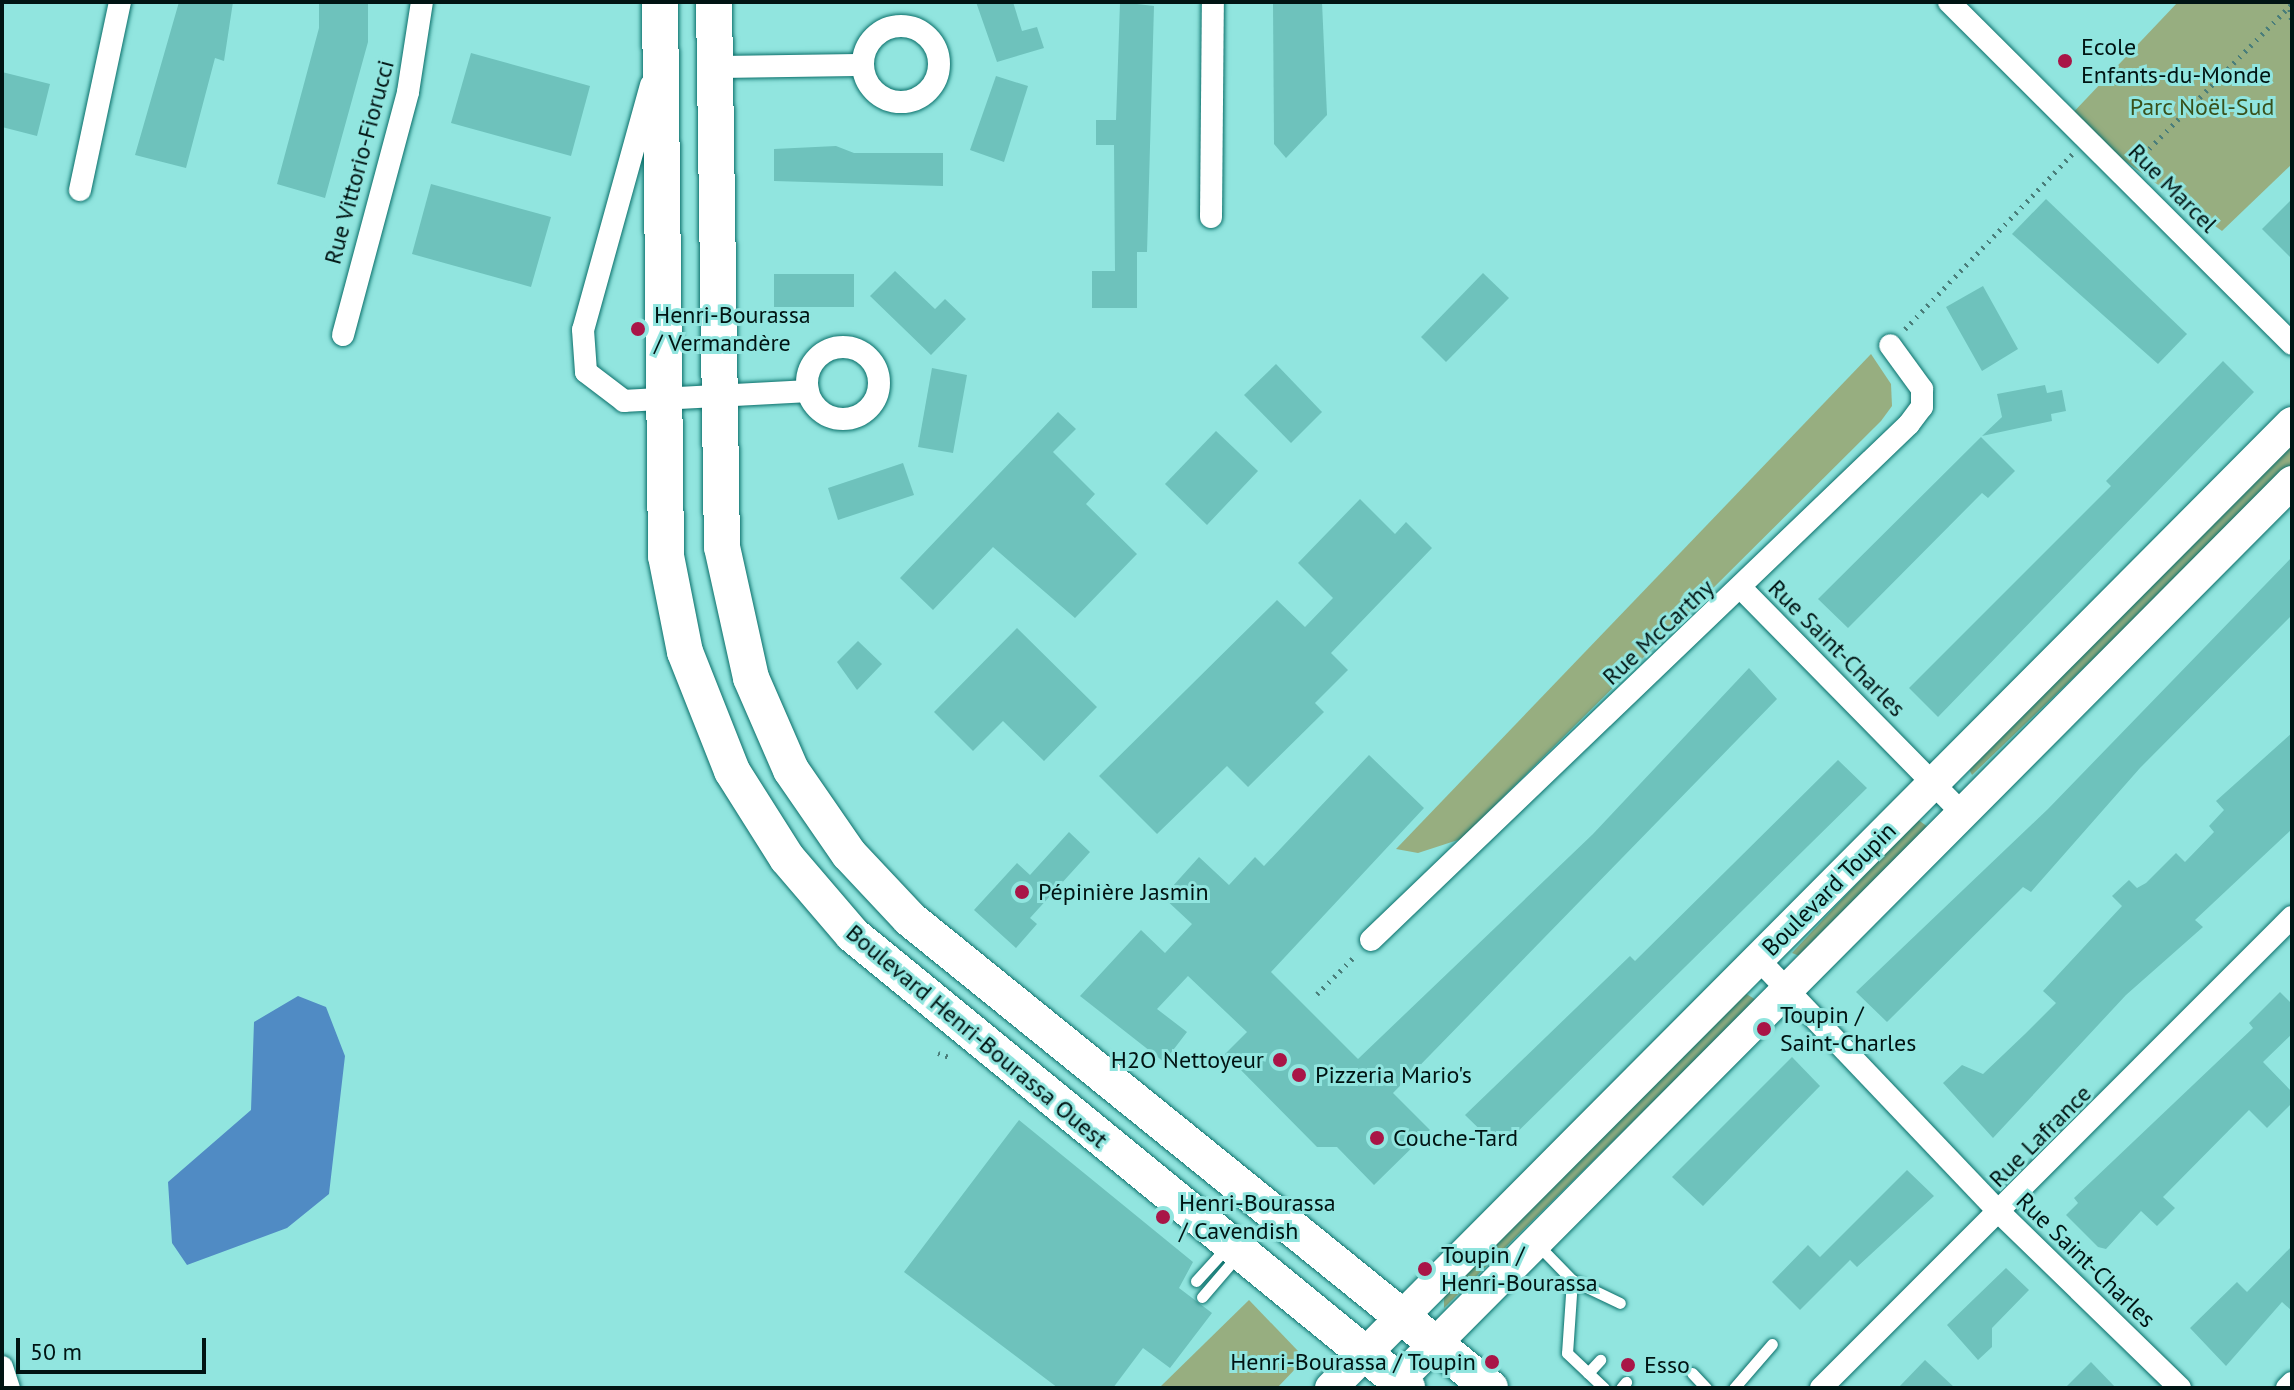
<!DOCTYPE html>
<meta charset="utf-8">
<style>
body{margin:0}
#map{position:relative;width:2294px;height:1390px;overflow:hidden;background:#91e5df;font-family:"PT Sans",sans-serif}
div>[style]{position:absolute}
.green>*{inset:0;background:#97ae80}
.water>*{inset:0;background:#508bc4}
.building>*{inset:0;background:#6ec2bc}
.path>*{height:5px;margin-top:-2.5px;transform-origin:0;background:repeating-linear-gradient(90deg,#4a7e7a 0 2px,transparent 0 8px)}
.roads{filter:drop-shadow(0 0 2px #0a6f6a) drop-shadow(0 0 2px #0a6f6a)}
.lane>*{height:11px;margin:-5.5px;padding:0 5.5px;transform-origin:5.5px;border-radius:5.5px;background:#fff}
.street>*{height:22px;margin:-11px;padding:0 11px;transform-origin:11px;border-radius:11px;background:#fff}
.street>.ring{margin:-11px;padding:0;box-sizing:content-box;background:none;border:22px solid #fff;border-radius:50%}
.secondary>*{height:32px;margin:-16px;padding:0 16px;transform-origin:16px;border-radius:16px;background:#fff}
.primary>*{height:36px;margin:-18px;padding:0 18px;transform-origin:18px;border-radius:18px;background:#fff}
.dots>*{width:22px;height:22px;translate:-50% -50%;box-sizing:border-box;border:4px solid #91e5df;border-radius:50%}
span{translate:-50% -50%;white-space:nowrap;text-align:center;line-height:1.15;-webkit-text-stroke:6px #91e5df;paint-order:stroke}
.poi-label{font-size:24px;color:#001413}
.left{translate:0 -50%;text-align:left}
.right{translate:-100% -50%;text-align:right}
.park-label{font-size:24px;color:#39501b}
.street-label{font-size:24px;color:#001413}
.frame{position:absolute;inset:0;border:4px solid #001413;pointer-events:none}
.scale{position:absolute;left:16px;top:1338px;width:190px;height:36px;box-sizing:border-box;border:4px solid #001413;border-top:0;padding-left:10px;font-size:24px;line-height:28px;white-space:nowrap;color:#001413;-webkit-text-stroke:6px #91e5df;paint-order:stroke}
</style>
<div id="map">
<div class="green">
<i style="clip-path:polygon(2178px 2px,2292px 2px,2292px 164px,2222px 231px,2067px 119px)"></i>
<i style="clip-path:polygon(1871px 354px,1891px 384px,1892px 406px,1881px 421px,1461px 839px,1418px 853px,1396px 849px)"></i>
<i style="clip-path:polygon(2292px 437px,2292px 468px,1972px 775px,1969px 769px)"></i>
<i style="clip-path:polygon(1917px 819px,1928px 827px,1802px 957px,1792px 953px)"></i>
<i style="clip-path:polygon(1745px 993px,1756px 1000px,1444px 1308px,1444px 1296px)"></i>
<i style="clip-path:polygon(1249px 1300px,1299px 1352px,1299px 1365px,1277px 1388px,1159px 1388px)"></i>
</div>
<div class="water">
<i style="clip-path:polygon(298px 996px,326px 1007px,345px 1056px,329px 1194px,287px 1228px,187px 1265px,172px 1243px,168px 1182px,251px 1110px,254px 1022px)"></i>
</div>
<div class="building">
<i style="clip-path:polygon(179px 2px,233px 2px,224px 61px,215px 58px,186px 168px,135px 155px)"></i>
<i style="clip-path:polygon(319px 2px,368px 2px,368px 42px,325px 198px,277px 184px,319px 28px)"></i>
<i style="clip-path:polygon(976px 2px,1013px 2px,1022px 31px,1037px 27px,1044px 48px,997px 62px)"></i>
<i style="clip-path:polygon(1120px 2px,1154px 6px,1147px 252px,1137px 252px,1137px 308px,1092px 308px,1092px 271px,1115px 271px,1114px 145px,1096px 145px,1096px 120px,1116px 120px)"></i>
<i style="clip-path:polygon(1322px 2px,1327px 115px,1286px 158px,1274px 144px,1273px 4px)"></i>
<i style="clip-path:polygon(471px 53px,590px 86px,571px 156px,451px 123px)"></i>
<i style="clip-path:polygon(2px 72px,50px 84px,37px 136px,2px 127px)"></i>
<i style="clip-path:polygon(996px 76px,1028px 86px,1004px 162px,970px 150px)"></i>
<i style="clip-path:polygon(836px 146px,854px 153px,943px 153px,943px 186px,774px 181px,774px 149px)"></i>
<i style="clip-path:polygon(431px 184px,551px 217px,531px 287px,412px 254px)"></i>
<i style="clip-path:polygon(2046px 199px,2187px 334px,2158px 364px,2012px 234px)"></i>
<i style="clip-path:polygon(2292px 199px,2292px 259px,2262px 229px)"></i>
<i style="clip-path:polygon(895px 271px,935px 309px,945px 299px,966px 319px,931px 355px,870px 296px)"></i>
<i style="clip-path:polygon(1483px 273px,1509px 298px,1446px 362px,1421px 337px)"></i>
<i style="clip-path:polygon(774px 274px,854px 274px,854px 307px,774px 307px)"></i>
<i style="clip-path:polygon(1983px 286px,2018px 349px,1982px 371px,1946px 307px)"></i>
<i style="clip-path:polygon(2223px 361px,2254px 392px,1938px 717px,1909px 688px,2111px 486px,2106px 481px)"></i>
<i style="clip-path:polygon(1276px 364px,1322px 412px,1291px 443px,1244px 395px)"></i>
<i style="clip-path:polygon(932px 368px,967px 375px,953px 453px,918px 447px)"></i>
<i style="clip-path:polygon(2045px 385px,2047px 393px,2062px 390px,2066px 411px,2051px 414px,2052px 421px,1982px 436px,2002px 417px,1997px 394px)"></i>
<i style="clip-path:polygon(1058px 412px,1076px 429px,1053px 452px,1095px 494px,1086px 504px,1137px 554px,1075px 618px,993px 547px,933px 610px,900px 578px)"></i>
<i style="clip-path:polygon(1216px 431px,1258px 471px,1207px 525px,1165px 484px)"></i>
<i style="clip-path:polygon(1981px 437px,2015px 471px,1988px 498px,1982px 493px,1848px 628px,1818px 599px)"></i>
<i style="clip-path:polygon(903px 463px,914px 495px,838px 520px,828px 488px)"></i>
<i style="clip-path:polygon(1360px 499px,1395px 534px,1406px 522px,1432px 548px,1331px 653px,1348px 670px,1315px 703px,1324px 712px,1248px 787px,1227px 766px,1157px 834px,1099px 776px,1277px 600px,1305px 627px,1333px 598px,1298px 563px)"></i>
<i style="clip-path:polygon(2292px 557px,2292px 615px,2140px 768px,2031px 892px,2023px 887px,1887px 1022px,1856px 992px,2048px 809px)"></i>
<i style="clip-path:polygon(1017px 628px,1097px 707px,1044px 761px,1003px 721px,973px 751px,934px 712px)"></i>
<i style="clip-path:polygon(858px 641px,882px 664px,857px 690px,837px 662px)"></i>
<i style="clip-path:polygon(1749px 668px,1777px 699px,1393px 1093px,1430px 1130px,1374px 1185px,1337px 1147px,1317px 1147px,1225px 1054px,1247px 1032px,1188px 976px,1157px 1009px,1187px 1032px,1164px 1062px,1080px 996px,1141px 930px,1165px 953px,1192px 924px,1163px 897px,1199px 857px,1229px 885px,1255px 857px,1264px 866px,1369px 755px,1424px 808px,1271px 972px,1358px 1059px,1593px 834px)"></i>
<i style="clip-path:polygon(2292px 733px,2292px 829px,2195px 920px,2203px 927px,2126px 995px,1993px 1138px,1943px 1083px,1962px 1065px,1983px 1074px,2025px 1034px,2056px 1003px,2043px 991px,2122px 906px,2112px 896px,2129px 880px,2137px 888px,2146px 883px,2176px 853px,2185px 862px,2214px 832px,2209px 826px,2224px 810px,2216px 801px)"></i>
<i style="clip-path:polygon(1838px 760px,1867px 788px,1500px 1149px,1465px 1115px,1630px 956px,1635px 961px)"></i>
<i style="clip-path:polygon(1069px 832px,1090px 852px,1030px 918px,1037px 924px,1016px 948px,974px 910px,1017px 863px,1030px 875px)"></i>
<i style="clip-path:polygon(2280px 992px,2292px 1004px,2292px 1034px,2263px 1062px,2292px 1092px,2292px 1103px,2267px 1128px,2249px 1110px,2163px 1197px,2175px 1208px,2157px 1226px,2141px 1211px,2106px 1249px,2098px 1247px,2066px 1215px,2078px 1203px,2074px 1198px,2253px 1028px,2249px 1023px)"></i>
<i style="clip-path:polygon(1792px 1057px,1820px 1086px,1703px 1206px,1672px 1177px)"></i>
<i style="clip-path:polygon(1019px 1120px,1193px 1262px,1179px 1288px,1212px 1313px,1170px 1368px,1143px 1348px,1113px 1388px,1058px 1388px,904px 1272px)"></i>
<i style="clip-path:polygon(1907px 1170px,1934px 1196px,1857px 1267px,1850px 1260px,1800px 1310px,1772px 1282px,1808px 1245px,1820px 1257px)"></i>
<i style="clip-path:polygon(2292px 1246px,2292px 1311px,2282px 1302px,2226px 1366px,2190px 1328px,2237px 1282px,2247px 1292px)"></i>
<i style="clip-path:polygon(2006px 1268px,2029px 1290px,1992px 1328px,1992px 1347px,1978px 1360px,1947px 1325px)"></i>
<i style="clip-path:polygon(1925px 1360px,1955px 1388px,1898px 1388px)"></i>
<i style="clip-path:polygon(2091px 1362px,2116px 1388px,2065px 1388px)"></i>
</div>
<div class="path">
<i style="left:2290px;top:9px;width:15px;rotate:82deg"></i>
<i style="left:2138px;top:160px;width:219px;rotate:-45.4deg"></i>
<i style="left:1905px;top:329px;width:242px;rotate:-46.3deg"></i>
<i style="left:1317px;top:994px;width:55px;rotate:-45deg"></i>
<i style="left:938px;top:1053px;width:15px;rotate:20deg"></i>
</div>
<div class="roads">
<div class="lane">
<i style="left:1537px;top:1244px;width:50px;rotate:45.8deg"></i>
<i style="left:1572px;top:1280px;width:73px;rotate:93.9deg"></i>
<i style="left:1567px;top:1353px;width:51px;rotate:43.4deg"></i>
<i style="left:1572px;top:1280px;width:53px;rotate:25.6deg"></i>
<i style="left:1196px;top:1281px;width:47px;rotate:-47.6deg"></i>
<i style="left:1202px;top:1297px;width:55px;rotate:-49.4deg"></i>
<i style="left:1588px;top:1373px;width:18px;rotate:-47deg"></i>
<i style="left:1692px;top:1373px;width:21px;rotate:47deg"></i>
<i style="left:1621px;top:1388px;width:8px;rotate:-50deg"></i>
<i style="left:1734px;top:1388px;width:58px;rotate:-49.2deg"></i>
</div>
<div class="street">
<i style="left:1949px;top:2px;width:484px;rotate:44.9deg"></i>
<i class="ring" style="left:863px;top:26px;width:54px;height:54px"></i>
<i style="left:714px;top:67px;width:149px;rotate:-0.8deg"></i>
<i style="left:651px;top:85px;width:254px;rotate:105.5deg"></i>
<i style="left:583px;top:330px;width:42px;rotate:85.9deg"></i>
<i style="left:586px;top:372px;width:48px;rotate:37.3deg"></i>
<i style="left:624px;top:401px;width:184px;rotate:-3.1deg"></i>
<i style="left:80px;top:190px;width:192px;rotate:-78deg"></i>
<i style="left:1211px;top:217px;width:215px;rotate:-89.5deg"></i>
<i style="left:343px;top:335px;width:252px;rotate:-75deg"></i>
<i style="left:408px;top:92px;width:91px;rotate:-81.2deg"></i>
<i class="ring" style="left:807px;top:347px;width:50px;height:50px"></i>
<i style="left:1742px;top:589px;width:314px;rotate:45.5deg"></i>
<i style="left:1371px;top:940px;width:745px;rotate:-43.8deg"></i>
<i style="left:1909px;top:424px;width:21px;rotate:-53deg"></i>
<i style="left:1922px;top:407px;width:18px;rotate:-90deg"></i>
<i style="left:1922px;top:389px;width:54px;rotate:-126deg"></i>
<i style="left:1759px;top:960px;width:349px;rotate:46.4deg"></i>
<i style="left:2000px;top:1213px;width:251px;rotate:44.2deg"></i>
<i style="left:2px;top:1367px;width:22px;rotate:72deg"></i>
<i style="left:1821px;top:1388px;width:666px;rotate:-45deg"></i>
<i style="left:2287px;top:1388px;width:7px;rotate:-45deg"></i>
</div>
<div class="secondary">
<i style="left:1398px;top:1381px;width:1268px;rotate:-45.16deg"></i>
<i style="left:1331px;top:1388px;width:1362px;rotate:-45.12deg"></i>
</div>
<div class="primary">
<i style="left:660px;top:2px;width:554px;rotate:89.38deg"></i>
<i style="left:666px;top:556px;width:98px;rotate:78.8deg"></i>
<i style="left:685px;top:652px;width:128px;rotate:68.4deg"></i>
<i style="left:732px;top:771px;width:103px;rotate:57.7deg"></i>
<i style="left:787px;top:858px;width:101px;rotate:49.4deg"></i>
<i style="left:853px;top:935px;width:716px;rotate:39.27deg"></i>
<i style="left:714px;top:2px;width:545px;rotate:89.16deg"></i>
<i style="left:722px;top:547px;width:134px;rotate:77.5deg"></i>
<i style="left:751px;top:678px;width:100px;rotate:66.5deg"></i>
<i style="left:791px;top:770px;width:102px;rotate:55.4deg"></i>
<i style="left:849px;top:854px;width:89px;rotate:46.8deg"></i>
<i style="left:910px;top:919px;width:746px;rotate:38.96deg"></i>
</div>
</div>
<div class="dots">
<i style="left:2065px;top:61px;background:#a91547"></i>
<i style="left:638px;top:329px;background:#a91547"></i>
<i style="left:1022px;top:892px;background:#a91547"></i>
<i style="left:1764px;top:1029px;background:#a91547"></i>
<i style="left:1280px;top:1060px;background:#a91547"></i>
<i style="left:1299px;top:1075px;background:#a91547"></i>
<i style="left:1377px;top:1138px;background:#a91547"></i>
<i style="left:1163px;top:1217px;background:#a91547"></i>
<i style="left:1425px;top:1269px;background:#a91547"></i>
<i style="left:1492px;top:1362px;background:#a91547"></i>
<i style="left:1628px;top:1365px;background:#a91547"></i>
</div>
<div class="poi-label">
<span class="left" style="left:2081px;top:61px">Ecole<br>Enfants-du-Monde</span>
<span class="left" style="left:654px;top:329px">Henri-Bourassa<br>/ Vermandère</span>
<span class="left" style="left:1038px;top:892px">Pépinière Jasmin</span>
<span class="left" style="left:1780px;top:1029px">Toupin /<br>Saint-Charles</span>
<span class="right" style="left:1264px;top:1060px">H2O Nettoyeur</span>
<span class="left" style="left:1315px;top:1075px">Pizzeria Mario's</span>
<span class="left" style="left:1393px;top:1138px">Couche-Tard</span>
<span class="left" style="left:1179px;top:1217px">Henri-Bourassa<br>/ Cavendish</span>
<span class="left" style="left:1441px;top:1269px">Toupin /<br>Henri-Bourassa</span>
<span class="right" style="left:1476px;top:1362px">Henri-Bourassa / Toupin</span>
<span class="left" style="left:1644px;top:1365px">Esso</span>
</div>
<div class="park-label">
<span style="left:2202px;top:107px">Parc Noël-Sud</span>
</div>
<div class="street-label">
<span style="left:359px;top:162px;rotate:-75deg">Rue Vittorio-Fiorucci</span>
<span style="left:2173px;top:188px;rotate:45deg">Rue Marcel</span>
<span style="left:1658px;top:632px;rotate:-43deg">Rue McCarthy</span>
<span style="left:1837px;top:648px;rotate:45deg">Rue Saint-Charles</span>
<span style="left:1829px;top:889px;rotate:-45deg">Boulevard Toupin</span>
<span style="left:977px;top:1036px;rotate:40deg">Boulevard Henri-Bourassa Ouest</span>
<span style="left:2040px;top:1136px;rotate:-45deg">Rue Lafrance</span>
<span style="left:2086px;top:1260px;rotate:44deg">Rue Saint-Charles</span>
</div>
<div class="frame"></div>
<div class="scale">50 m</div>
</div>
